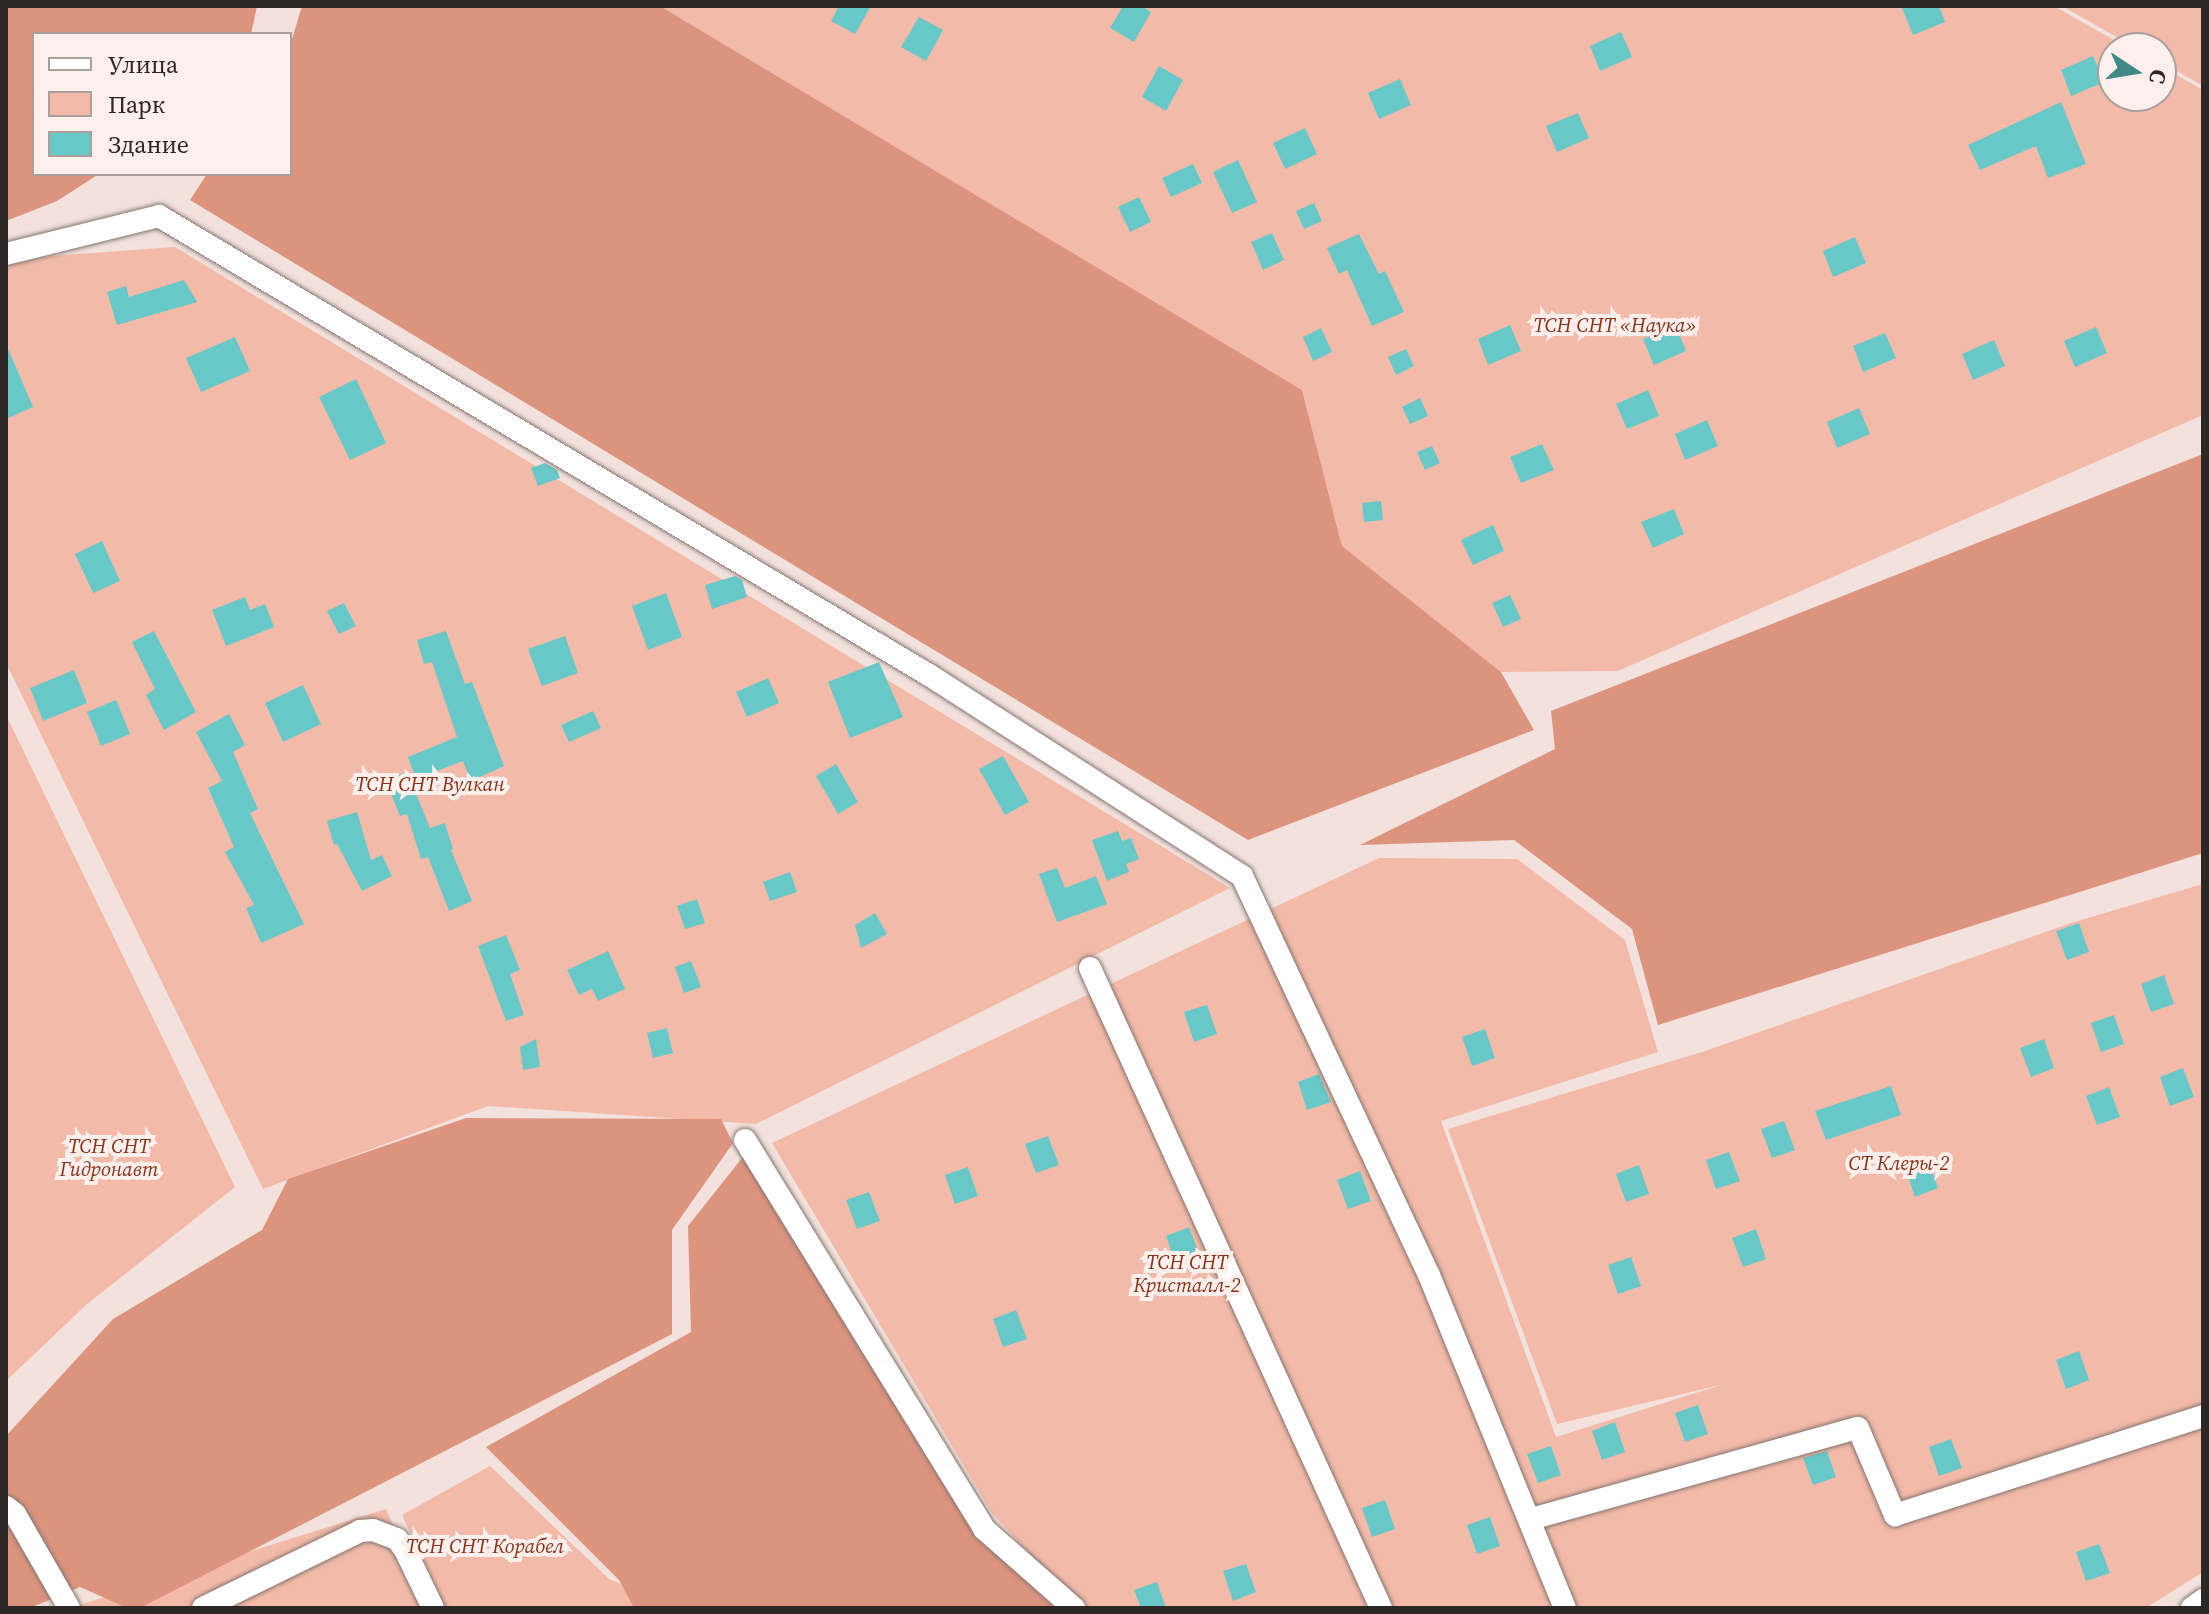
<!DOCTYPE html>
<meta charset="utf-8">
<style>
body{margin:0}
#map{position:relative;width:2209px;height:1614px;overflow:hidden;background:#f2e1dc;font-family:"Source Serif 4",serif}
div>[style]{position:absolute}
.green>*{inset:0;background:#f3baa9}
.forest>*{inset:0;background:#dc947f}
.building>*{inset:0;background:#67c8c7}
.roads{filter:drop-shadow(0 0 2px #857672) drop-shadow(0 0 2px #857672)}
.street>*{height:22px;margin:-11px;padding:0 11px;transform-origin:11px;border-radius:11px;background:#fff}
span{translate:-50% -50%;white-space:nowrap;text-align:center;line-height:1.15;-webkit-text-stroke:8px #fdefeb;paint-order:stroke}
.park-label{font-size:20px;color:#883319;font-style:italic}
.frame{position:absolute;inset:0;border:8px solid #2c2624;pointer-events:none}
.legend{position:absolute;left:32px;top:32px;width:260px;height:144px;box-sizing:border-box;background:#fdefeb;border:2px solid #a99f9b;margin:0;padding:10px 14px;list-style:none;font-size:24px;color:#2c2624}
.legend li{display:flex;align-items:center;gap:16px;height:40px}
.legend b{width:40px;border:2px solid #a99f9b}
.north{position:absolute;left:2097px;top:32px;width:80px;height:80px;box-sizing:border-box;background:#fdefeb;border:2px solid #a99f9b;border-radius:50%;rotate:102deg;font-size:22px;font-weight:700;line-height:32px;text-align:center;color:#2c2624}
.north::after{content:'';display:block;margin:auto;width:28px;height:36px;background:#418989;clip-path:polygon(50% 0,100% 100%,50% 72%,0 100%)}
</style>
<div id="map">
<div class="green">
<i style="clip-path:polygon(660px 6px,2054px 6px,2128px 48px,2113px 48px,2113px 96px,2161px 96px,2161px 66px,2203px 90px,2203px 415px,1618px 671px,1501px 672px,1342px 546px,1302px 390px)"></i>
<i style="clip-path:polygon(2062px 6px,2203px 6px,2203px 86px,2161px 62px,2161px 48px,2136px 48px)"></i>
<i style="clip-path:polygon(175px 247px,1230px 888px,756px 1124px,488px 1106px,263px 1189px,6px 663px,6px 265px,50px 256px)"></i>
<i style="clip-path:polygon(6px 715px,235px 1187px,86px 1305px,6px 1381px)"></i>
<i style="clip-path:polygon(1379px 858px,1517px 859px,1625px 940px,1658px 1052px,1441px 1121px,1556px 1437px,1724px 1384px,1557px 1424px,1448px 1129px,1705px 1051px,2071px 923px,2203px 884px,2203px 1572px,2146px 1608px,1078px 1608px,992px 1513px,772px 1143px)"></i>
<i style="clip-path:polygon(490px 1466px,609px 1579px,678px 1608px,445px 1608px,402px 1515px)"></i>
<i style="clip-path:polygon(386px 1509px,430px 1608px,70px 1608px)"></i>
</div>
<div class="forest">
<i style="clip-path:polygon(6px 6px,257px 6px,251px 34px,34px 34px,34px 174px,99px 174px,57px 201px,6px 221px)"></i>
<i style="clip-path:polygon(302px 6px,660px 6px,1302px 390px,1342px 546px,1501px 672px,1534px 730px,1248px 840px,190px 200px,207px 174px,290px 174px,290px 46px)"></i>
<i style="clip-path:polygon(2203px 454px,2203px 853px,1658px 1025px,1632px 929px,1514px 840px,1360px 845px,1555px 749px,1551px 711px)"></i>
<i style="clip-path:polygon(466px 1118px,721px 1119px,733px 1143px,672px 1230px,672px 1334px,140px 1608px,127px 1608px,80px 1587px,30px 1608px,6px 1608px,6px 1436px,113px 1319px,262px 1230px,288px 1179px)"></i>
<i style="clip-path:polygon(746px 1153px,1001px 1556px,1055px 1608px,634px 1608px,619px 1580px,486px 1447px,691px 1332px,688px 1226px)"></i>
</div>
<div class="building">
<i style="clip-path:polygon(839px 6px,871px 6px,855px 34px,831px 21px)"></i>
<i style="clip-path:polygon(1123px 6px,1141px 6px,1151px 12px,1134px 42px,1110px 28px)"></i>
<i style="clip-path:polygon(1901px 6px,1939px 6px,1945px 22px,1913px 35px)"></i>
<i style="clip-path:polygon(919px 17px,943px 30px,926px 61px,901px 47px)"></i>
<i style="clip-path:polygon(1621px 32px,1632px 57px,1600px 71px,1590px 46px)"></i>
<i style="clip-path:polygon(2093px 56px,2104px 82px,2071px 96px,2061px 70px)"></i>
<i style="clip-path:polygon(1159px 66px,1183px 80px,1166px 111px,1142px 97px)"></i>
<i style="clip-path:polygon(1400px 79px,1411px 105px,1379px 119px,1368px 93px)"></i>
<i style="clip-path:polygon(2061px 102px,2086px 164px,2048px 178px,2036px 146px,1980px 170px,1968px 145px)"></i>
<i style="clip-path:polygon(1578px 113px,1589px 138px,1557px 152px,1546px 126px)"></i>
<i style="clip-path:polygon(1305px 128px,1317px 154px,1285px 169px,1273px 143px)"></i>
<i style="clip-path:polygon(1238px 160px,1257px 202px,1232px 213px,1213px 172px)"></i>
<i style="clip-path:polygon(1193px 164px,1202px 183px,1171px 197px,1162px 178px)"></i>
<i style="clip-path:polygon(1139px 197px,1151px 222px,1130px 232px,1118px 207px)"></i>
<i style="clip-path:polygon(1314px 203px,1322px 221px,1304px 229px,1296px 211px)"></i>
<i style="clip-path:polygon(1272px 233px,1284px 260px,1263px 270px,1251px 242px)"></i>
<i style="clip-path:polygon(1359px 234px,1379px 274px,1385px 271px,1404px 312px,1372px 326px,1347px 270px,1339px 274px,1327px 248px)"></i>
<i style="clip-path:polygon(1855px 237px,1866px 263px,1833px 277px,1823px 251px)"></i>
<i style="clip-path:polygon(184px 280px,197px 302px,117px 325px,107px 292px,126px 286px,129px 297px)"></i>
<i style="clip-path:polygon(1510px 325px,1521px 351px,1488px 365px,1478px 339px)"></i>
<i style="clip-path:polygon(1676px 326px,1686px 351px,1654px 365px,1643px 339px)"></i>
<i style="clip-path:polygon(2096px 327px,2107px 353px,2075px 367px,2064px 341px)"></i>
<i style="clip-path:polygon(1321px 328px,1332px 352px,1313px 361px,1303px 337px)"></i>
<i style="clip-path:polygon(1885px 333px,1896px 358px,1863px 372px,1853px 346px)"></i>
<i style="clip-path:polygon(235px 337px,250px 371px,201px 392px,186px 358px)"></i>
<i style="clip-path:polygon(1994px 340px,2005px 366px,1973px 380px,1962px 354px)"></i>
<i style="clip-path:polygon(6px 344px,33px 407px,6px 419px)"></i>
<i style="clip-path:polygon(1406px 349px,1414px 366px,1396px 375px,1388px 357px)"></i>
<i style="clip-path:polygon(356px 379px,386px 443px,350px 460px,319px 397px)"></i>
<i style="clip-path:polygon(1648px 390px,1659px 416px,1627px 429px,1616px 404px)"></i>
<i style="clip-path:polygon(1420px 398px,1428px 416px,1410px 424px,1402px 407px)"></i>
<i style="clip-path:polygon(1859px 408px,1870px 434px,1837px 448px,1827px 422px)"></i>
<i style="clip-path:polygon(1707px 420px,1718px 446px,1685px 460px,1675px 434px)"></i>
<i style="clip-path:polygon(1542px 444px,1554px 470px,1521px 483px,1510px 457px)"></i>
<i style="clip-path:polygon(1432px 446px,1440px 463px,1425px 470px,1417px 452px)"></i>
<i style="clip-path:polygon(545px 463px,557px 470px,560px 478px,538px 486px,531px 468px)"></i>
<i style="clip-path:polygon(1381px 501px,1383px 520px,1364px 522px,1362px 503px)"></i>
<i style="clip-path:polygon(1674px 509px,1684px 534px,1653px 548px,1641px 522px)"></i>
<i style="clip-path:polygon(1493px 525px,1504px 551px,1473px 565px,1461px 540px)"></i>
<i style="clip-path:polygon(102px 541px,120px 581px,93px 593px,75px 554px)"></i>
<i style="clip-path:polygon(735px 576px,742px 580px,747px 597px,712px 609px,705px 585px)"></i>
<i style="clip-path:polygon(666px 593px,682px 637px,648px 650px,632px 606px)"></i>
<i style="clip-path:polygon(1510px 595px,1521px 619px,1503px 627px,1492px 603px)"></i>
<i style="clip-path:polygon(245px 597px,250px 610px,265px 604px,274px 627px,226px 646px,212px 610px)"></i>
<i style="clip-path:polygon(344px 603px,356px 626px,339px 634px,327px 611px)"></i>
<i style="clip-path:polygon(154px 631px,196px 712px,164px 730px,146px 695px,155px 689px,132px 642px)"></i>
<i style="clip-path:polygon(446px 631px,465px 684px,472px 682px,504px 766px,471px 781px,463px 761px,416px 779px,408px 757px,457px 737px,432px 662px,424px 664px,417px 640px)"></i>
<i style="clip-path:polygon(565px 636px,578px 673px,542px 686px,528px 649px)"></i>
<i style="clip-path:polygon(879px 662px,903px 717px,850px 738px,828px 682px)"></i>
<i style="clip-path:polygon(74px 670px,87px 703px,43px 721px,30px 688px)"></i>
<i style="clip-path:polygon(768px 678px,779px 703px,747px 717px,736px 692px)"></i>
<i style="clip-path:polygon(303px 685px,321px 724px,283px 742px,265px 703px)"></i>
<i style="clip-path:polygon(116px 700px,130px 734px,101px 746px,87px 712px)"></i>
<i style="clip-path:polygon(593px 711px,601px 728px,569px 742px,561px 725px)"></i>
<i style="clip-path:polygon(229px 714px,245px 745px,233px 752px,258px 809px,250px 813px,304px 924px,261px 943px,246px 908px,254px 905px,225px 852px,234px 847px,208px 788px,222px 781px,196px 732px)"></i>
<i style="clip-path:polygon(1003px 756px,1029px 802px,1005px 815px,979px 769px)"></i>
<i style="clip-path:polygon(836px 764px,858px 802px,838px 814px,816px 776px)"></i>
<i style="clip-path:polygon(407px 772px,430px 828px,445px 823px,453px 849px,451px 850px,472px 901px,449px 911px,428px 857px,421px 859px,407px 814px,400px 816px,390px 792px,399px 789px,395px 776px)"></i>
<i style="clip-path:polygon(357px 812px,371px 860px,382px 855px,392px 876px,362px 891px,337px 844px,334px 845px,327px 821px)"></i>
<i style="clip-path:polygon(1118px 831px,1122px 841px,1131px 838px,1139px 859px,1126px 864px,1129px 872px,1107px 881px,1092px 840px)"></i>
<i style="clip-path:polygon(1057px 868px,1065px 888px,1096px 876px,1107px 904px,1057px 922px,1039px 874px)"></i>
<i style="clip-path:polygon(790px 872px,797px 892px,770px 901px,763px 882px)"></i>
<i style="clip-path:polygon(697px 899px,705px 923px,685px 929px,677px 906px)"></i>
<i style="clip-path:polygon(875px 913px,887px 934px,861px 948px,855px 925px)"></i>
<i style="clip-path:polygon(2079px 923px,2089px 952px,2067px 960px,2056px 931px)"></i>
<i style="clip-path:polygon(506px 935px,520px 970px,510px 974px,524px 1015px,506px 1021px,478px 946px)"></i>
<i style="clip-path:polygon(608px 951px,625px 989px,598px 1001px,592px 989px,579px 995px,567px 970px)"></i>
<i style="clip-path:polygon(691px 961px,701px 987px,684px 993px,675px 967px)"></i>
<i style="clip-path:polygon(2164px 975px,2174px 1004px,2151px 1012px,2141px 984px)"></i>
<i style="clip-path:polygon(1207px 1005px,1217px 1034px,1194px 1042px,1184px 1012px)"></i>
<i style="clip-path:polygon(2114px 1015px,2124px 1044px,2101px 1052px,2091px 1023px)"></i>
<i style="clip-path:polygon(667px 1028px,673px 1053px,653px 1058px,647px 1033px)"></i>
<i style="clip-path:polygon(1485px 1029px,1495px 1058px,1472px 1066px,1462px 1037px)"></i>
<i style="clip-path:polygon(536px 1039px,540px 1067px,523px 1070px,520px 1047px)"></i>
<i style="clip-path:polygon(2044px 1039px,2054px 1068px,2031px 1077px,2020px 1048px)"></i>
<i style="clip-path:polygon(2183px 1068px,2194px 1097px,2170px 1106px,2160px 1077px)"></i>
<i style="clip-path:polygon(1319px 1074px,1331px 1102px,1307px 1110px,1298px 1082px)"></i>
<i style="clip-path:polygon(1891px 1086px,1901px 1115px,1826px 1140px,1815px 1111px)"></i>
<i style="clip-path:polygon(2109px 1087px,2120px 1117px,2097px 1125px,2086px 1096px)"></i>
<i style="clip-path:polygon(1784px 1121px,1795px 1150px,1772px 1158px,1761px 1129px)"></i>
<i style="clip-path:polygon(1048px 1136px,1059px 1165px,1036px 1173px,1025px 1144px)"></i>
<i style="clip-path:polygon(1729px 1152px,1740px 1181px,1716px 1189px,1706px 1160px)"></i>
<i style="clip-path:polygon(1928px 1159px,1938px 1188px,1915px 1197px,1905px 1168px)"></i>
<i style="clip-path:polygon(1639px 1165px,1649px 1194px,1626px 1202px,1616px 1174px)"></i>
<i style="clip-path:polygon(968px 1167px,978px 1196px,955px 1204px,945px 1175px)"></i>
<i style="clip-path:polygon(1360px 1171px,1371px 1201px,1348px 1209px,1337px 1180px)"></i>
<i style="clip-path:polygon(869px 1192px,880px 1221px,857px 1229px,846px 1200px)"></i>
<i style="clip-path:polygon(1189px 1227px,1200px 1256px,1176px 1265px,1166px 1236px)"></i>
<i style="clip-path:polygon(1756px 1229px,1766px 1259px,1743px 1267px,1732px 1238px)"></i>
<i style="clip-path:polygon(1631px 1257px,1641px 1286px,1618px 1294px,1608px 1265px)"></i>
<i style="clip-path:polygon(1016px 1310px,1027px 1339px,1003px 1347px,993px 1319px)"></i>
<i style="clip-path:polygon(2079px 1351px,2089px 1380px,2066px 1389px,2056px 1360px)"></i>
<i style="clip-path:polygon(1698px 1405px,1708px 1434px,1685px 1442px,1675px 1413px)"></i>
<i style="clip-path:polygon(1615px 1422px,1625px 1452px,1602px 1460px,1592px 1431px)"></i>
<i style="clip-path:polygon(1951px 1439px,1962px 1468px,1939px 1476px,1929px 1447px)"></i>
<i style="clip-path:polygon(1551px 1446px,1561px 1475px,1538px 1483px,1527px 1454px)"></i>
<i style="clip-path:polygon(1827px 1451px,1836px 1477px,1813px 1485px,1803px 1458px)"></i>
<i style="clip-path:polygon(1385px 1500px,1395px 1529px,1372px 1537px,1362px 1508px)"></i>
<i style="clip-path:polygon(1490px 1517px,1500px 1546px,1477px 1554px,1467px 1525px)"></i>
<i style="clip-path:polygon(2099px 1544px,2110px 1573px,2086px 1581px,2076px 1552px)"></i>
<i style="clip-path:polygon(1246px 1564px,1256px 1592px,1233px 1601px,1223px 1571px)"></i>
<i style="clip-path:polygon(1157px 1582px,1166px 1608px,1141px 1608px,1134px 1590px)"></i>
</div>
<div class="roads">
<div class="street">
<i style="left:6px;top:254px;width:158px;rotate:-13.9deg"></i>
<i style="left:159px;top:216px;width:896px;rotate:30.8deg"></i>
<i style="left:929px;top:675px;width:372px;rotate:32.7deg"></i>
<i style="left:1242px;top:876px;width:441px;rotate:64.9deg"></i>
<i style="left:1429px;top:1275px;width:360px;rotate:67.8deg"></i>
<i style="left:1090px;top:968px;width:703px;rotate:65.55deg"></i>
<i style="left:745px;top:1140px;width:457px;rotate:58.4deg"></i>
<i style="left:984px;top:1529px;width:120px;rotate:41.3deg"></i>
<i style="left:6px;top:1507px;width:11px;rotate:38deg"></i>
<i style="left:15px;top:1514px;width:108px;rotate:60.1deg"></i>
<i style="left:1531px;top:1519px;width:339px;rotate:-15.6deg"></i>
<i style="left:1858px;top:1428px;width:95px;rotate:67deg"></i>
<i style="left:1895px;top:1515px;width:324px;rotate:-17.8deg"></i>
<i style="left:203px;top:1608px;width:175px;rotate:-26.1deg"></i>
<i style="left:360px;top:1531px;width:13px;rotate:-4deg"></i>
<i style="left:373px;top:1530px;width:26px;rotate:21deg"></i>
<i style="left:397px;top:1539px;width:14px;rotate:54deg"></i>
<i style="left:405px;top:1550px;width:64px;rotate:64.2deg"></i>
<i style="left:2192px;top:1608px;width:14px;rotate:-36deg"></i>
</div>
</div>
<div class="park-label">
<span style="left:1615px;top:325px">ТСН СНТ «Наука»</span>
<span style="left:430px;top:784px">ТСН СНТ Вулкан</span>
<span style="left:109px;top:1158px">ТСН СНТ<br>Гидронавт</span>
<span style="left:1899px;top:1163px">СТ Клеры-2</span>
<span style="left:1187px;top:1274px">ТСН СНТ<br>Кристалл-2</span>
<span style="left:485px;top:1546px">ТСН СНТ Корабел</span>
</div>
<div class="frame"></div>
<ul class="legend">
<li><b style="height:10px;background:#fff"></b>Улица</li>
<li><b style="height:22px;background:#f3baa9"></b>Парк</li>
<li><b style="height:22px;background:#67c8c7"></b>Здание</li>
</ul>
<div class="north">С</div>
</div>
